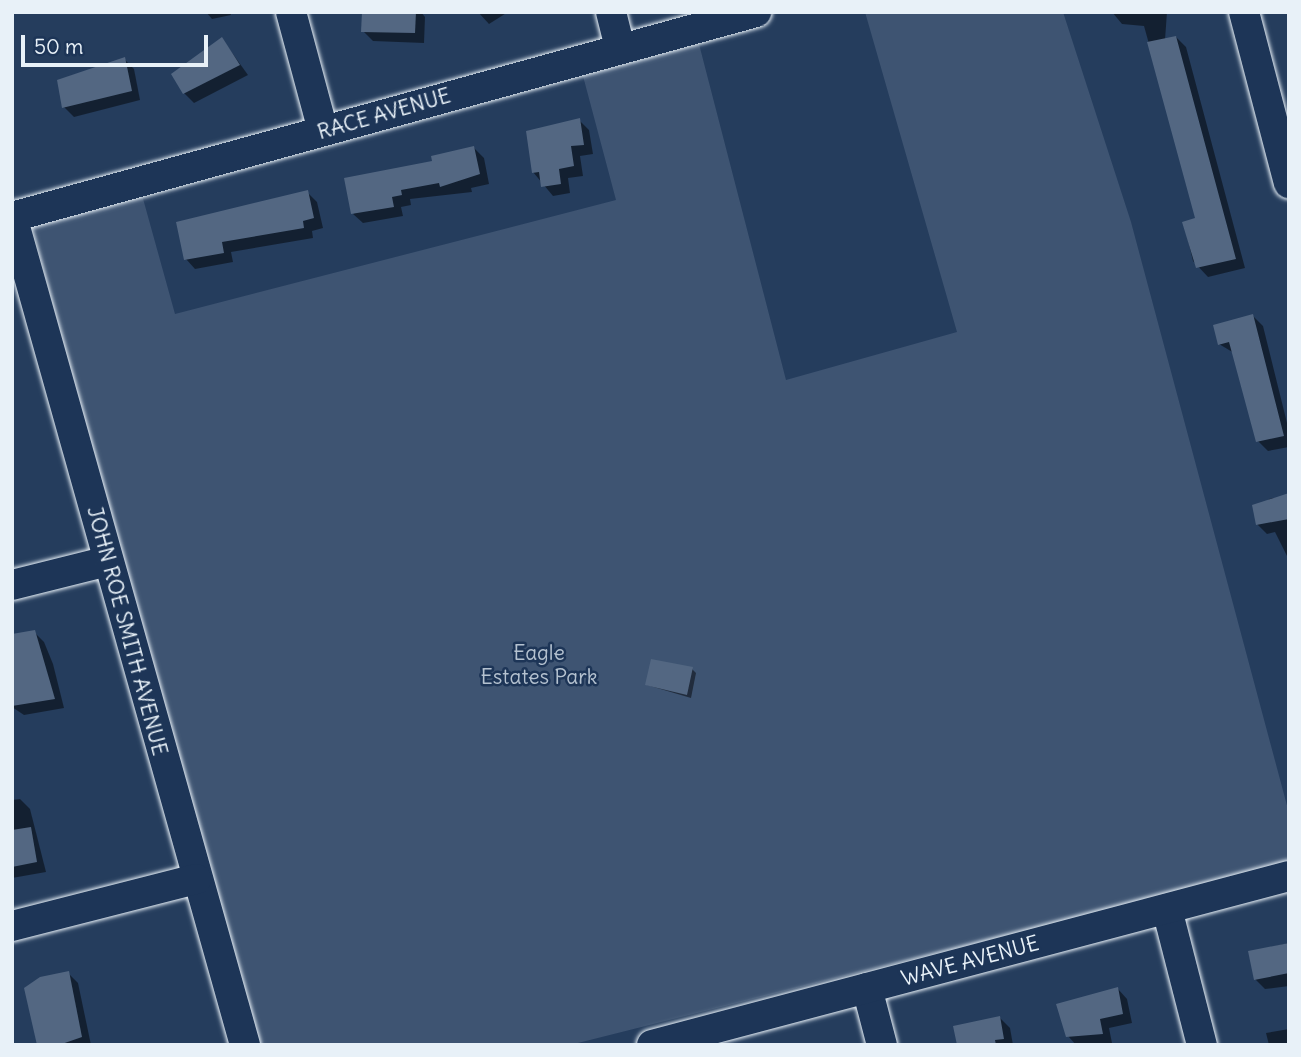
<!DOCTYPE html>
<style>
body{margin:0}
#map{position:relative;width:1301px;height:1057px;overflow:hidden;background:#253d5d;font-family:Delius,sans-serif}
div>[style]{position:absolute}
.green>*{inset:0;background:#3e5472}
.shadow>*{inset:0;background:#0007}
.building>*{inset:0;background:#536782}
.roads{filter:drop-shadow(0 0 2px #e8f1f8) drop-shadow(0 0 2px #e8f1f8)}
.street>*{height:30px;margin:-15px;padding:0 15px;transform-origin:15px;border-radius:15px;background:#1d3557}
span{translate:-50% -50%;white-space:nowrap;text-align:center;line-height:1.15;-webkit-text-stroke:5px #1d3557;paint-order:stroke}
.street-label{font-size:21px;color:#e8f1f8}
.park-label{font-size:21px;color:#b5c2d0}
.frame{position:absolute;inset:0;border:14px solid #e8f1f8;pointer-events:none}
.scale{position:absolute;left:21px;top:35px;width:187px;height:32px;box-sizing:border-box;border:4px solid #e8f1f8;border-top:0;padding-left:9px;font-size:21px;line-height:24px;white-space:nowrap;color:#e8f1f8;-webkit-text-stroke:5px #1d3557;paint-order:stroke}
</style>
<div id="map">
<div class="green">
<i style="clip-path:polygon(865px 12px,1063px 12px,1131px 222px,1289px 813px,1289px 864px,570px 1045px,250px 1045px,32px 226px,142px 195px,175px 314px,616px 200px,583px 76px,699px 44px,786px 380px,957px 332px)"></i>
</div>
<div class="shadow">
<i style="clip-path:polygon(206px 12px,230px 12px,231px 15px,212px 19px)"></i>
<i style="clip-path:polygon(363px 12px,421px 12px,425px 17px,424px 43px,373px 41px,363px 31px)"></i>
<i style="clip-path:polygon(478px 12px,508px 12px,489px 24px)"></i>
<i style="clip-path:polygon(1112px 12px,1167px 12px,1165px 40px,1176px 37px,1186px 47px,1245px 268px,1208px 277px,1193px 261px,1184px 223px,1198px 220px,1144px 26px,1122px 24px)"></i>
<i style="clip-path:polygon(222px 39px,248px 75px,194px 103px,184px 93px)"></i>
<i style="clip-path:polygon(124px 59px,134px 69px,140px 100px,74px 117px,64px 107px)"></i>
<i style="clip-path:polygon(579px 120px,589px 130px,593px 154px,580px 156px,583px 176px,568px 178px,570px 193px,553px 196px,533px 172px)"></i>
<i style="clip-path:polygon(474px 148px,484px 158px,489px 184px,471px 188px,472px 192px,410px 199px,411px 205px,401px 207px,403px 216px,363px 223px,353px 214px,434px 163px)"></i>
<i style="clip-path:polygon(307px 192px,317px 202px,323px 228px,312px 231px,313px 238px,231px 252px,233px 262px,195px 269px,186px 259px)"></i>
<i style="clip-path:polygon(1253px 316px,1263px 326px,1289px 431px,1289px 447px,1268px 451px,1258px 441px,1234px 353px,1219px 344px)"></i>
<i style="clip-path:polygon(1289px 496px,1289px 560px,1275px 532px,1267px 534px,1257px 524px,1269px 499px)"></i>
<i style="clip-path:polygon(34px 632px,44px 642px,53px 664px,64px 708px,24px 715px,12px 707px,12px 636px)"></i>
<i style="clip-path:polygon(692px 669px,696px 673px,691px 698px,647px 685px)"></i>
<i style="clip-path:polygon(20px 799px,30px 809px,46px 872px,12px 878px,12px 800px)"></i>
<i style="clip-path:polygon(1289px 943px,1289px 986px,1265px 989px,1255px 979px,1250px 952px)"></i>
<i style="clip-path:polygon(68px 973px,78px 983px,91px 1045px,38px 1045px)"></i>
<i style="clip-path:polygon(1118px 989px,1127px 999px,1132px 1023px,1109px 1028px,1112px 1043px,1076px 1045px,1068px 1036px)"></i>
<i style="clip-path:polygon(1000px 1018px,1010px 1028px,1013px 1045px,958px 1045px)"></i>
<i style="clip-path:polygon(1289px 1029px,1289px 1045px,1269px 1045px,1266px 1033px)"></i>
</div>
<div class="building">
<i style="clip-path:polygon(362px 12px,416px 12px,415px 33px,361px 32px)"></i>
<i style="clip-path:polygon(1176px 36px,1236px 259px,1196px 268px,1182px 222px,1195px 218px,1147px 42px)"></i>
<i style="clip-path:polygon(222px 37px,240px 65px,183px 94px,171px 74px)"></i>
<i style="clip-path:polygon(125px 57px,132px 91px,62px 108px,57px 80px)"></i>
<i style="clip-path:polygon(580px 118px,584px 145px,571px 146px,574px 166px,559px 169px,561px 184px,541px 187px,539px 172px,532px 173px,526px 131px)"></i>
<i style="clip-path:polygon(474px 146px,480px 174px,440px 187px,439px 183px,401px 190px,402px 195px,392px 197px,394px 207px,351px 214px,344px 178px,432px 161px,431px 156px)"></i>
<i style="clip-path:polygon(308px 190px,314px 218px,303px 221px,304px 228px,222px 242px,224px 253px,184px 260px,176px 222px)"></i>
<i style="clip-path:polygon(1253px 314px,1284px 436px,1256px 442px,1229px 342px,1218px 345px,1213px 325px)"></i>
<i style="clip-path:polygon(1289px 493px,1289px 519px,1256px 525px,1252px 505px)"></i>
<i style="clip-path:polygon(35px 630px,55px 699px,12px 706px,12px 634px)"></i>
<i style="clip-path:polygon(651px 659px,693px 667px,687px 695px,645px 685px)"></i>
<i style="clip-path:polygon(31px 827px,37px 862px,12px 867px,12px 830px)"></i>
<i style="clip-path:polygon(1289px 943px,1289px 973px,1254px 980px,1248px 951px)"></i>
<i style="clip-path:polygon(69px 971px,82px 1037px,59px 1045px,37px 1045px,24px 988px,40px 977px)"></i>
<i style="clip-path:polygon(1118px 987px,1123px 1014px,1100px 1019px,1103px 1034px,1066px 1037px,1056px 1004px)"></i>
<i style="clip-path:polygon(1000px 1016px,1004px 1039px,995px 1040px,996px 1045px,957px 1045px,953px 1026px)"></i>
</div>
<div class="roads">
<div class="street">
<i style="left:291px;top:12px;width:123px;rotate:74.9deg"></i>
<i style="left:611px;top:12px;width:37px;rotate:76deg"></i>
<i style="left:1244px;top:12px;width:177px;rotate:75.3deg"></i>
<i style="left:12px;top:216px;width:861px;rotate:74.3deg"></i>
<i style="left:12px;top:217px;width:772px;rotate:-15.4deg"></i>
<i style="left:12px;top:585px;width:99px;rotate:-14deg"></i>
<i style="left:1167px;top:909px;width:140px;rotate:75.6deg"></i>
<i style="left:12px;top:926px;width:190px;rotate:-14.3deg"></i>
<i style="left:867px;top:988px;width:59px;rotate:75.3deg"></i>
<i style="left:652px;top:1045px;width:659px;rotate:-14.86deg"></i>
</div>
</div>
<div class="street-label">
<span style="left:384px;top:114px;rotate:-16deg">RACE AVENUE</span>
<span style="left:127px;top:631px;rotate:75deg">JOHN ROE SMITH AVENUE</span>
<span style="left:970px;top:961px;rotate:-15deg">WAVE AVENUE</span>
</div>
<div class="park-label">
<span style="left:539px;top:665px">Eagle<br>Estates Park</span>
</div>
<div class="frame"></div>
<div class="scale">50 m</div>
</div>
